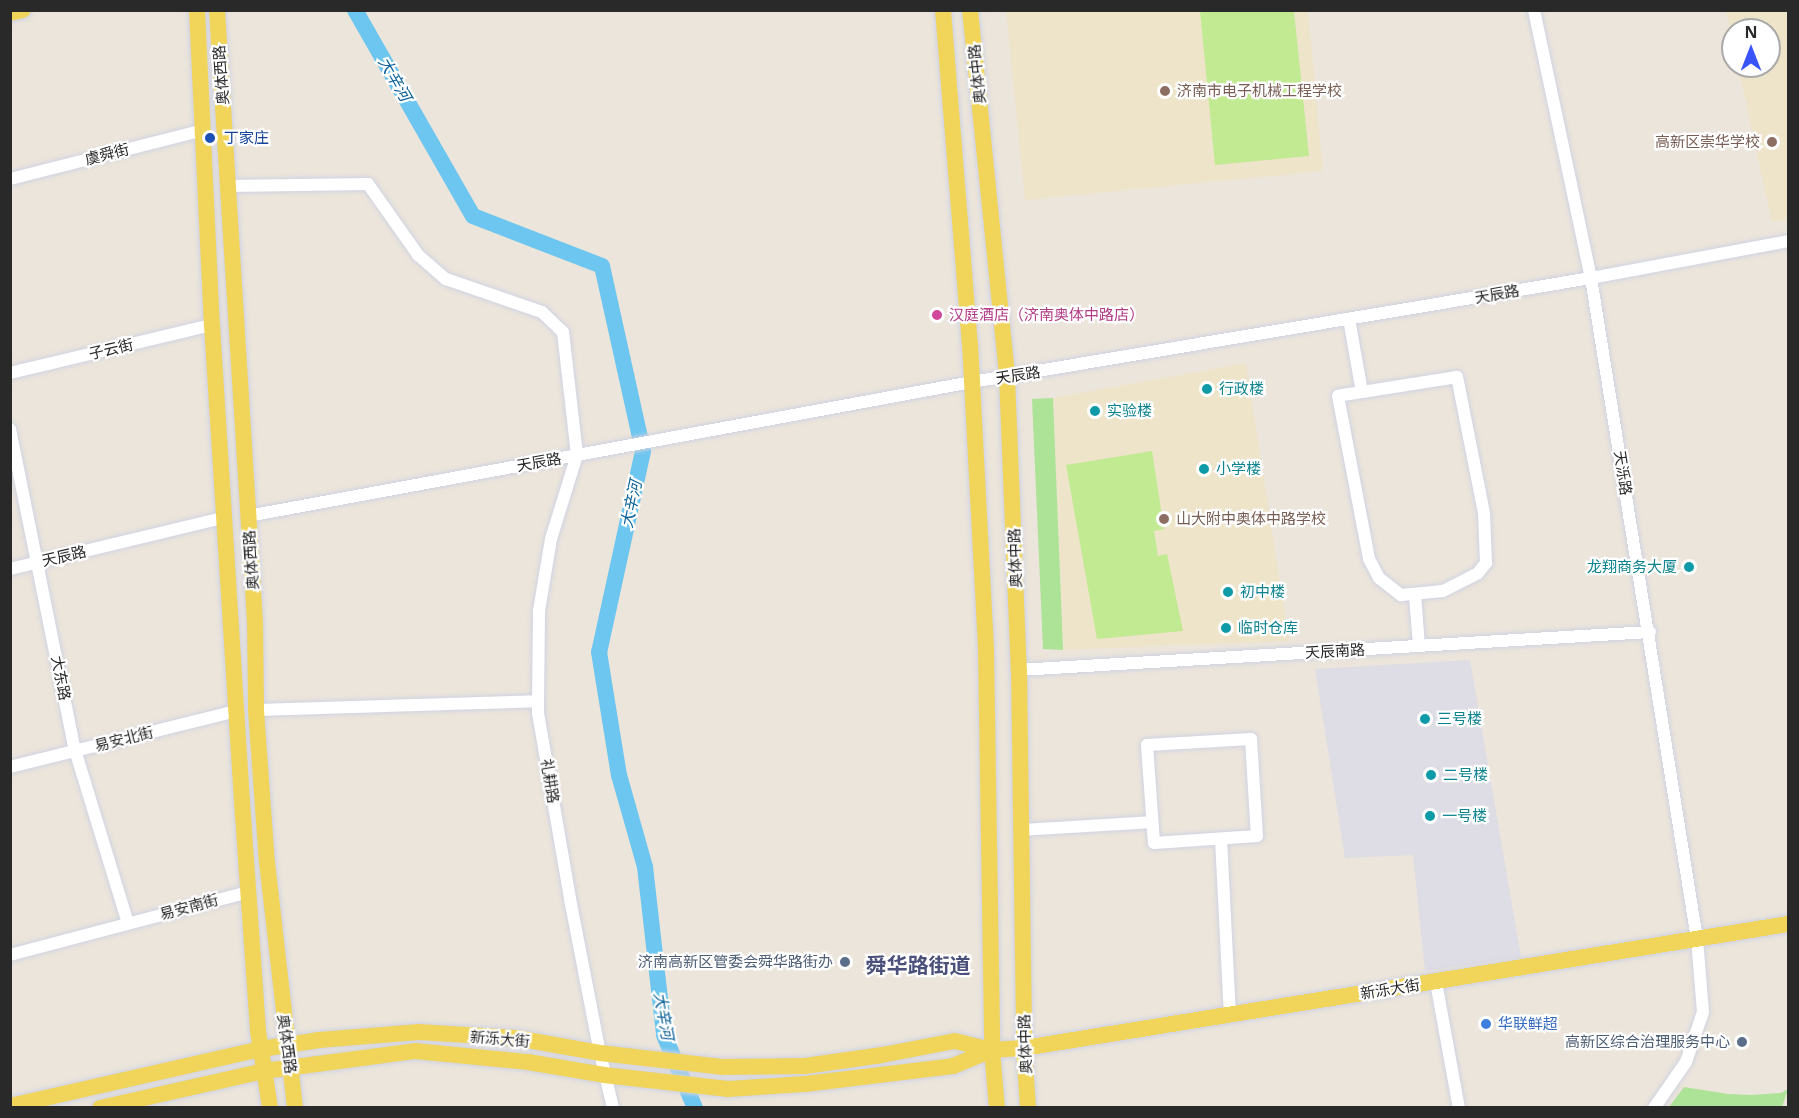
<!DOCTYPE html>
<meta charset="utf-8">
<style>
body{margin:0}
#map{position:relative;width:1799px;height:1118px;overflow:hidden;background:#ece5db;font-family:"Noto Sans","Noto Sans SC",sans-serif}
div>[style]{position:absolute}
.industrial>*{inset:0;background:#dedce4}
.education>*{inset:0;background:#eee4ca}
.green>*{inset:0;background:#ade397}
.pitch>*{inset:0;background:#c1ea92}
.river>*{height:16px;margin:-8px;padding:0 8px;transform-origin:8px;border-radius:8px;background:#6dc6ef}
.roads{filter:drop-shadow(0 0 2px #d0d3e2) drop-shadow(0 0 2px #d0d3e2)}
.minor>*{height:12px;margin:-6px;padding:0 6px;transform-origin:6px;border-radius:6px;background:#fff}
.major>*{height:16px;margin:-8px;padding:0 8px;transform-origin:8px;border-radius:8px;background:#f1d55b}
.dots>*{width:16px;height:16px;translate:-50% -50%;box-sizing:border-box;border:3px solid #fff;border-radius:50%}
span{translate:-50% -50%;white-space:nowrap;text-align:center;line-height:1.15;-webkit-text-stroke:4.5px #fff;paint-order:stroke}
.street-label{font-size:15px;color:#292929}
.education-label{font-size:15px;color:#785e54}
.left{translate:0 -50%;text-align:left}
.right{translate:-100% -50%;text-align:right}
.transit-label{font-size:15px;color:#164399}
.hotel-label{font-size:15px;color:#b23c85}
.culture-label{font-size:15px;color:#0d838f}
.service-label{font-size:15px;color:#4e5e75}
.shop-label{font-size:15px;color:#366cbe}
.water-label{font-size:16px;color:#0c629a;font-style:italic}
.district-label{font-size:21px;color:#4a507a;font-weight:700}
.frame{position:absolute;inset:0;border:12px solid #292929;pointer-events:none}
.north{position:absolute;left:1721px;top:18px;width:60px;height:60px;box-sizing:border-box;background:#fff;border:2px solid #a9a9a9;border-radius:50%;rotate:0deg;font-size:16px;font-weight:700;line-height:24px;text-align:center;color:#292929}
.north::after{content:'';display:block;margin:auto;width:21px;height:27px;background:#3954fb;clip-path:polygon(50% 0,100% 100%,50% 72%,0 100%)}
</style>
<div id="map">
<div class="industrial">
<i style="clip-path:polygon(1470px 660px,1521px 957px,1425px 971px,1413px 855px,1345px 858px,1315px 669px)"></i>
</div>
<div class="education">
<i style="clip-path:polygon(1006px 11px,1308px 11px,1323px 171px,1025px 200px)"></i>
<i style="clip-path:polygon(1726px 11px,1788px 11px,1788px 219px,1772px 222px,1738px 66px,1769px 66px,1769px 30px,1733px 30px,1733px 42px)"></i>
<i style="clip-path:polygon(1246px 363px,1289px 641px,1063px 650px,1053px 398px)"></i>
</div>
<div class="green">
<i style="clip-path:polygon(1053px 398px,1063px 650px,1043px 649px,1032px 399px)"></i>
<i style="clip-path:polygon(1684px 1087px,1728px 1094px,1752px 1095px,1781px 1093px,1788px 1089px,1782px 1107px,1669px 1107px)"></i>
</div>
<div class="pitch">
<i style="clip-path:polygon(1200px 11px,1294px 11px,1309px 156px,1215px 165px)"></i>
<i style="clip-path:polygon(1152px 451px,1164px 529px,1154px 531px,1158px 556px,1167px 554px,1183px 631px,1097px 639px,1066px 465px)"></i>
</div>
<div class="river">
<i style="left:355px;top:10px;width:237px;rotate:60.2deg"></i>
<i style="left:473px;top:216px;width:138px;rotate:21.2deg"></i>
<i style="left:602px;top:266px;width:189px;rotate:77.5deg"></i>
<i style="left:643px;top:451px;width:206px;rotate:102.3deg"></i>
<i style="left:599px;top:652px;width:125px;rotate:80.8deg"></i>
<i style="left:619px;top:775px;width:96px;rotate:74.2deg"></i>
<i style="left:645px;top:867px;width:169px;rotate:83.5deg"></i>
<i style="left:664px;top:1035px;width:79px;rotate:67deg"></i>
</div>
<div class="roads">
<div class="minor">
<i style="left:1534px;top:10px;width:274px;rotate:78deg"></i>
<i style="left:1591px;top:278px;width:669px;rotate:80.89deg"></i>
<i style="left:1697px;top:939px;width:73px;rotate:85.3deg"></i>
<i style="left:1703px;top:1012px;width:53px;rotate:108.8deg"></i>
<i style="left:1686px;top:1062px;width:56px;rotate:124.8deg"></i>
<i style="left:10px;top:179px;width:200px;rotate:-14.2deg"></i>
<i style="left:228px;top:186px;width:140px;rotate:-0.8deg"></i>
<i style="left:368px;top:184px;width:87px;rotate:54.8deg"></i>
<i style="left:418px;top:255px;width:37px;rotate:41deg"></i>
<i style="left:446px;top:279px;width:102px;rotate:19deg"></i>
<i style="left:542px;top:312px;width:29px;rotate:44deg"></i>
<i style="left:563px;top:332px;width:124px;rotate:83.5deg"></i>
<i style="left:577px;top:455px;width:88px;rotate:107.2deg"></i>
<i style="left:551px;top:539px;width:73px;rotate:99.5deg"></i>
<i style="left:539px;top:611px;width:102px;rotate:90.6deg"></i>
<i style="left:538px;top:713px;width:189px;rotate:80.2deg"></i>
<i style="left:570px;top:899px;width:157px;rotate:79deg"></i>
<i style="left:600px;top:1053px;width:57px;rotate:76.7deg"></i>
<i style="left:1349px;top:319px;width:74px;rotate:79.9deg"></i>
<i style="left:1362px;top:392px;width:24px;rotate:171deg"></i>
<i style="left:1338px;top:396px;width:166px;rotate:79.2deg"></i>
<i style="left:1369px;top:559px;width:21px;rotate:62deg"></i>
<i style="left:1379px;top:578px;width:28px;rotate:38deg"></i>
<i style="left:1401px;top:595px;width:42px;rotate:-5.4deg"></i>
<i style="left:1443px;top:591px;width:39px;rotate:-27deg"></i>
<i style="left:1478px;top:573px;width:13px;rotate:-51deg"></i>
<i style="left:1486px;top:563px;width:50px;rotate:-92.3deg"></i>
<i style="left:1484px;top:513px;width:139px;rotate:-101.2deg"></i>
<i style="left:1457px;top:377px;width:96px;rotate:171deg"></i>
<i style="left:10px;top:373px;width:208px;rotate:-13.4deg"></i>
<i style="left:10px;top:429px;width:328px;rotate:78.6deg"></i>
<i style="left:75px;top:750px;width:181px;rotate:73deg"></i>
<i style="left:248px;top:516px;width:736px;rotate:-10.49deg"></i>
<i style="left:972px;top:382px;width:628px;rotate:-9.54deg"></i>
<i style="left:1591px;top:278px;width:200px;rotate:-10.6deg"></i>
<i style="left:10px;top:569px;width:219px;rotate:-13.5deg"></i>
<i style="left:1415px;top:595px;width:51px;rotate:85.5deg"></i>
<i style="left:1019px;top:670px;width:632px;rotate:-3.45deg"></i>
<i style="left:256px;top:710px;width:282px;rotate:-1.8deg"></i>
<i style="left:1251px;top:739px;width:97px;rotate:86.5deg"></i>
<i style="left:1257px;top:836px;width:103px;rotate:176.1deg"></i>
<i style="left:1154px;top:843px;width:98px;rotate:-94.1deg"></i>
<i style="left:1147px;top:745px;width:104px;rotate:-3.3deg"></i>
<i style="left:10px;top:767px;width:234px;rotate:-13.9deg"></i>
<i style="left:1021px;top:830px;width:131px;rotate:-3.5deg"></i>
<i style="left:1221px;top:839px;width:175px;rotate:87.1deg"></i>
<i style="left:10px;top:955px;width:247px;rotate:-14.8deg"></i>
<i style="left:1436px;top:982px;width:128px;rotate:79.7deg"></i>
</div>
<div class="major">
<i style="left:197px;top:10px;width:315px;rotate:87.3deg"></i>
<i style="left:212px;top:325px;width:492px;rotate:86.4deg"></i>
<i style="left:243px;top:816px;width:216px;rotate:86deg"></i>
<i style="left:258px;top:1031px;width:78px;rotate:81.1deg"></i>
<i style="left:217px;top:10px;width:613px;rotate:86.45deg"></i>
<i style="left:255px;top:622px;width:88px;rotate:89.3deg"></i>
<i style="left:256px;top:710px;width:152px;rotate:85.9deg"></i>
<i style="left:267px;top:862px;width:248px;rotate:83.5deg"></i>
<i style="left:943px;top:10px;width:334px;rotate:85.4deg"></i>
<i style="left:970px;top:343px;width:306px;rotate:87deg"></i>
<i style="left:986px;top:649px;width:401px;rotate:89.1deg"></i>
<i style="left:992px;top:1050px;width:58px;rotate:85.1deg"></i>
<i style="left:970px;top:10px;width:369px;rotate:84.2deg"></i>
<i style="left:1007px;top:377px;width:293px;rotate:87.7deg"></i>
<i style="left:1019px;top:670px;width:378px;rotate:89.2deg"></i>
<i style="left:1024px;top:1048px;width:60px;rotate:86.2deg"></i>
<i style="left:10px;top:13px;width:13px;rotate:-13deg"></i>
<i style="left:10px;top:1106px;width:257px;rotate:-12.8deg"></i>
<i style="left:261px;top:1049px;width:59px;rotate:-8.8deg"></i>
<i style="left:319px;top:1040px;width:100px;rotate:-4.6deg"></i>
<i style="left:419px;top:1032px;width:97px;rotate:3.5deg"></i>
<i style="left:516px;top:1038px;width:85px;rotate:10.1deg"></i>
<i style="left:600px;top:1053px;width:123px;rotate:6.5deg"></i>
<i style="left:722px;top:1067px;width:83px;rotate:-0.7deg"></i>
<i style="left:805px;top:1066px;width:78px;rotate:-8.1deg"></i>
<i style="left:882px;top:1055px;width:74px;rotate:-10.9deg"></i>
<i style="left:955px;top:1041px;width:38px;rotate:14deg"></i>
<i style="left:100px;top:1108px;width:168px;rotate:-12.7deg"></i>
<i style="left:264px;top:1071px;width:152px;rotate:-7.5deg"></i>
<i style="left:415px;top:1051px;width:114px;rotate:5.6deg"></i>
<i style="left:528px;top:1062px;width:77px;rotate:9.7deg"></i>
<i style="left:604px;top:1075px;width:125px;rotate:6.4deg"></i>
<i style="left:728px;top:1089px;width:77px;rotate:-3.7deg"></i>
<i style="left:805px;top:1084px;width:149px;rotate:-6.9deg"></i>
<i style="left:953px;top:1066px;width:42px;rotate:-22.3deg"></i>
<i style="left:992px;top:1050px;width:32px;rotate:-4deg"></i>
<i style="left:1024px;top:1048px;width:774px;rotate:-9.22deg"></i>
</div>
</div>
<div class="dots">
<i style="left:1165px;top:91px;background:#8d6e63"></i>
<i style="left:210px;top:138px;background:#1a4fb4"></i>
<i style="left:1772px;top:142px;background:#8d6e63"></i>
<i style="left:937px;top:315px;background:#d1479c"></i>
<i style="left:1207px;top:389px;background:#0f9aa8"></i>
<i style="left:1095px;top:411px;background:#0f9aa8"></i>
<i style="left:1204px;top:469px;background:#0f9aa8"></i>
<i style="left:1164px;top:519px;background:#8d6e63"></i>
<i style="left:1689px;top:567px;background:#0f9aa8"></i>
<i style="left:1228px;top:592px;background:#0f9aa8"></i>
<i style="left:1226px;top:628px;background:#0f9aa8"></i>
<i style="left:1425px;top:719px;background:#0f9aa8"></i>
<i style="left:1431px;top:775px;background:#0f9aa8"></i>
<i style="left:1430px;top:816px;background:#0f9aa8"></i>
<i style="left:845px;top:962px;background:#5c6f8a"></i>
<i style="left:1486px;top:1024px;background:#3f7fe0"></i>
<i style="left:1742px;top:1042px;background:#5c6f8a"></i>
</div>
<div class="street-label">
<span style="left:977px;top:74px;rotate:-96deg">奥体中路</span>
<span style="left:221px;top:75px;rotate:-94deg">奥体西路</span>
<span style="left:107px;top:154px;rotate:-14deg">虞舜街</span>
<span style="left:1497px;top:294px;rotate:-10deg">天辰路</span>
<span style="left:111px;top:349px;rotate:-13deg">子云街</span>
<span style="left:1018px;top:375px;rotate:-9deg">天辰路</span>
<span style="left:539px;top:462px;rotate:-10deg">天辰路</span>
<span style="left:1623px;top:473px;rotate:81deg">天泺路</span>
<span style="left:64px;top:556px;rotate:-13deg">天辰路</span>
<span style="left:1015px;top:558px;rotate:-92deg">奥体中路</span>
<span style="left:251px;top:560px;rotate:-94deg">奥体西路</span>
<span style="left:1335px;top:651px;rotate:-3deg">天辰南路</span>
<span style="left:61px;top:678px;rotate:79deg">大东路</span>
<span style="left:124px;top:739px;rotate:-14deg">易安北街</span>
<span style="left:550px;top:781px;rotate:80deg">礼耕路</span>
<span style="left:189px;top:907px;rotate:-15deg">易安南街</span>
<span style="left:1390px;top:989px;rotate:-9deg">新泺大街</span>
<span style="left:500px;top:1039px;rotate:5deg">新泺大街</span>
<span style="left:287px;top:1044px;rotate:82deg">奥体西路</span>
<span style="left:1025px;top:1044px;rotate:-92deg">奥体中路</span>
</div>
<div class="education-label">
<span class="left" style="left:1177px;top:91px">济南市电子机械工程学校</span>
<span class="right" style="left:1760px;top:142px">高新区崇华学校</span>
<span class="left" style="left:1176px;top:519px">山大附中奥体中路学校</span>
</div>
<div class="transit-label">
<span class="left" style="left:224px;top:138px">丁家庄</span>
</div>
<div class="hotel-label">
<span class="left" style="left:949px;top:315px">汉庭酒店（济南奥体中路店）</span>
</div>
<div class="culture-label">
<span class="left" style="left:1219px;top:389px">行政楼</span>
<span class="left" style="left:1107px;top:411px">实验楼</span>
<span class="left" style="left:1216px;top:469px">小学楼</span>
<span class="right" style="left:1677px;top:567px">龙翔商务大厦</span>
<span class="left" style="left:1240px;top:592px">初中楼</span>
<span class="left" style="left:1238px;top:628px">临时仓库</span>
<span class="left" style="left:1437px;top:719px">三号楼</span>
<span class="left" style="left:1443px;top:775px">二号楼</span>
<span class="left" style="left:1442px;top:816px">一号楼</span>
</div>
<div class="service-label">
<span class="right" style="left:833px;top:962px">济南高新区管委会舜华路街办</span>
<span class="right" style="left:1730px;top:1042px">高新区综合治理服务中心</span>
</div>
<div class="shop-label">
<span class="left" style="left:1498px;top:1024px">华联鲜超</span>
</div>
<div class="water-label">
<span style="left:395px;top:79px;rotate:60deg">大辛河</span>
<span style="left:631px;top:504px;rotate:-78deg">大辛河</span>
<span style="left:664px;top:1016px;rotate:80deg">大辛河</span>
</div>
<div class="district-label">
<span style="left:918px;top:965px">舜华路街道</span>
</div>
<div class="frame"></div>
<div class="north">N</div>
</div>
